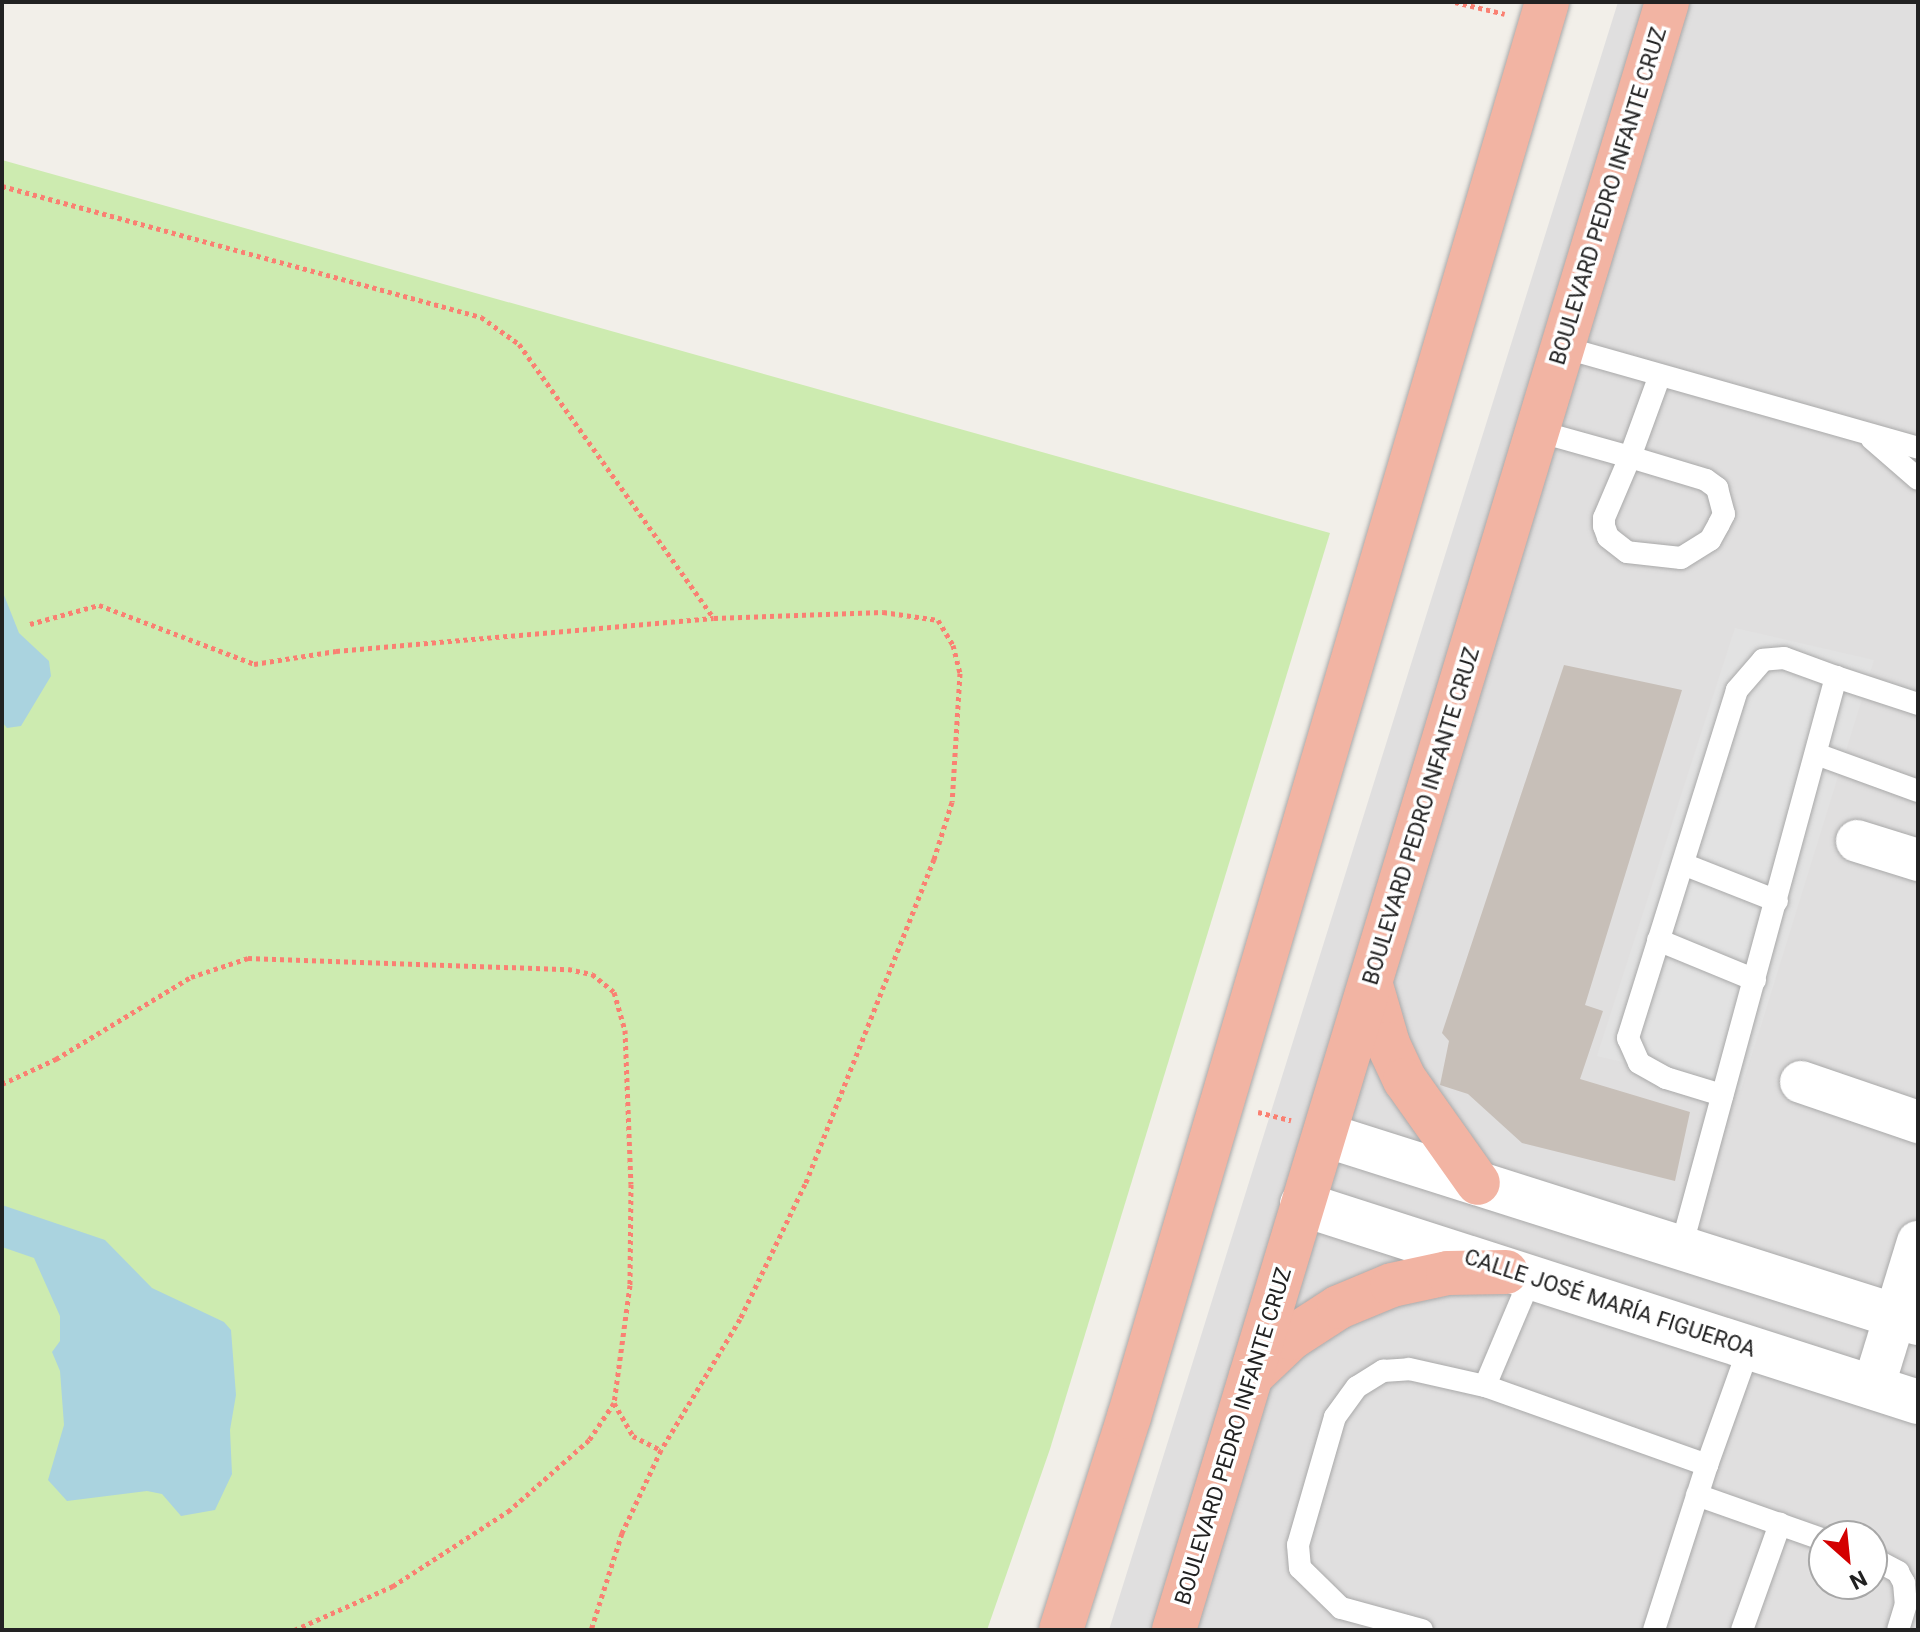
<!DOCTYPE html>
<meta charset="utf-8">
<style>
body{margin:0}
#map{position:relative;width:1920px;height:1632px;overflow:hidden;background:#f2efe9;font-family:Roboto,sans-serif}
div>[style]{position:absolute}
.residential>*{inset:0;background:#e0dfdf}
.grass>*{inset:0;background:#cdebb0}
.parking>*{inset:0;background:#e2e2e2}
.water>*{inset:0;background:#aad3df}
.building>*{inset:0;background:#c7bfb8}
.path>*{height:5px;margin-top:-2.5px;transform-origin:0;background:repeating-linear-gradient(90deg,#fa8072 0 4px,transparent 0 8px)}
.roads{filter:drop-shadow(0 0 2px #a9a9a9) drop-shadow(0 0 2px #a9a9a9)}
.service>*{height:22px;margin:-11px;padding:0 11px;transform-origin:11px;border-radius:11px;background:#fff}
.minor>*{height:42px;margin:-21px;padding:0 21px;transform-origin:21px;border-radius:21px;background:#fff}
.tertiary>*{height:44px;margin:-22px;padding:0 22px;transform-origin:22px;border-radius:22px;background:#fff}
.trunk>*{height:44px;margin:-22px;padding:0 22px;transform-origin:22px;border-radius:22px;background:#f2b4a3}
span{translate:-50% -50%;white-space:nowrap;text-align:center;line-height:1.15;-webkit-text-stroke:7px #fff;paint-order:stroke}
.street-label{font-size:22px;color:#222}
.frame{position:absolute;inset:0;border:4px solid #222;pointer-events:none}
.north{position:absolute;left:1808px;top:1520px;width:80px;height:80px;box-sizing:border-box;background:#fff;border:2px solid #a7a7a7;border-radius:50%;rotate:153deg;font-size:22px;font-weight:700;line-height:32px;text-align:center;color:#222}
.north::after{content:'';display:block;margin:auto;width:28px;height:36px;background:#d40000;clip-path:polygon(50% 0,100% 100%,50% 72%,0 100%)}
</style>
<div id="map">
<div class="residential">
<i style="clip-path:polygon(evenodd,1618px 2px,1918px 2px,1918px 1630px,1109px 1630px,1618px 2px,1824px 1536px,1872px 1536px,1872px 1584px,1824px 1584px,1824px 1536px)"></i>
</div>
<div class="grass">
<i style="clip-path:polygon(2px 160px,1330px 533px,1050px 1449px,987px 1630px,2px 1630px)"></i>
</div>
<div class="parking">
<i style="clip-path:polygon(1735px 628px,1874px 660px,1741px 1090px,1597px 1056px)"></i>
</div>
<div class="water">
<i style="clip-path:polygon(2px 590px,19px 633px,49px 661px,51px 676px,21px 726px,7px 728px,2px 722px)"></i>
<i style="clip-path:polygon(2px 1205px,105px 1240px,152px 1288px,224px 1322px,231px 1330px,236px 1395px,230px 1430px,232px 1474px,215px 1510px,181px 1516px,162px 1494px,147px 1491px,67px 1501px,48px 1480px,64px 1425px,60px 1371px,52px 1352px,60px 1341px,60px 1316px,34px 1258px,2px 1247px)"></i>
</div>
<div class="building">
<i style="clip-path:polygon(1564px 665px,1682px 690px,1585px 1005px,1603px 1011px,1580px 1079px,1690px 1112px,1675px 1181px,1522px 1143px,1468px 1094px,1440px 1085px,1449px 1041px,1442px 1033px)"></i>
</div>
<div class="path">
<i style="left:1455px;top:2px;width:51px;rotate:13.5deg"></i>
<i style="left:2px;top:186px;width:497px;rotate:15.3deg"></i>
<i style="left:481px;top:317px;width:47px;rotate:35.4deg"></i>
<i style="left:519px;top:344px;width:336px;rotate:54.6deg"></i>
<i style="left:30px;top:624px;width:72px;rotate:-15.4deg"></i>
<i style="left:99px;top:605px;width:166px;rotate:20.8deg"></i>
<i style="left:254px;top:664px;width:83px;rotate:-9deg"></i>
<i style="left:336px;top:651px;width:379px;rotate:-5deg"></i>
<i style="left:714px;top:618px;width:169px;rotate:-2deg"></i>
<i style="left:883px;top:612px;width:56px;rotate:8.3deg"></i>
<i style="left:938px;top:620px;width:29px;rotate:59deg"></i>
<i style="left:953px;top:645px;width:29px;rotate:76deg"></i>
<i style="left:960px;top:673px;width:129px;rotate:93.5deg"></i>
<i style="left:952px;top:802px;width:60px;rotate:107.5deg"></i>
<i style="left:934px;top:859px;width:350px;rotate:111.6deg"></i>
<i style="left:805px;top:1184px;width:150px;rotate:115.7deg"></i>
<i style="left:740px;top:1319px;width:153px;rotate:121.1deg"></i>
<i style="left:661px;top:1450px;width:92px;rotate:115.2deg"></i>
<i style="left:622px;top:1533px;width:102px;rotate:107.7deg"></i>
<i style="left:2px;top:1084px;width:60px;rotate:-24.8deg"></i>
<i style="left:56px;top:1059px;width:158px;rotate:-31.3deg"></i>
<i style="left:191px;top:977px;width:60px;rotate:-18.4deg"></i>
<i style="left:248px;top:958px;width:320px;rotate:2deg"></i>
<i style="left:568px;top:969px;width:25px;rotate:12deg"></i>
<i style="left:592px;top:974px;width:28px;rotate:39deg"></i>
<i style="left:614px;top:992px;width:40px;rotate:74deg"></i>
<i style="left:625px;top:1030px;width:154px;rotate:87.8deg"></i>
<i style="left:631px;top:1184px;width:101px;rotate:90.6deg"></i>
<i style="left:630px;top:1285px;width:119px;rotate:97.7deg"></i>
<i style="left:614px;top:1403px;width:45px;rotate:124deg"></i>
<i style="left:589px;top:1440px;width:106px;rotate:138.5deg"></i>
<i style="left:510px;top:1510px;width:140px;rotate:147deg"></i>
<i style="left:393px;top:1586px;width:108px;rotate:156deg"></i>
<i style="left:1258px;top:1112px;width:34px;rotate:14deg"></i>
<i style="left:614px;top:1403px;width:38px;rotate:60deg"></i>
<i style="left:633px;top:1436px;width:31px;rotate:27deg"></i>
</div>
<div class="roads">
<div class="service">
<i style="left:1562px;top:347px;width:370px;rotate:15.8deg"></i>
<i style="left:1537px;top:431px;width:97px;rotate:15.6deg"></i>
<i style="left:1630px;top:457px;width:79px;rotate:16.8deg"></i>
<i style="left:1706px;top:480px;width:14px;rotate:36deg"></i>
<i style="left:1717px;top:488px;width:27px;rotate:75deg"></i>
<i style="left:1724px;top:514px;width:11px;rotate:117deg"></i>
<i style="left:1719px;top:524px;width:18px;rotate:119deg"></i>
<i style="left:1710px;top:540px;width:34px;rotate:148deg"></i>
<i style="left:1681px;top:558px;width:54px;rotate:-173.7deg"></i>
<i style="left:1627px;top:552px;width:24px;rotate:-142deg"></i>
<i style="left:1608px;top:537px;width:12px;rotate:-110deg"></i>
<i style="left:1604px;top:526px;width:8px;rotate:-90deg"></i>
<i style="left:1604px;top:518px;width:66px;rotate:-66.9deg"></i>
<i style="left:1630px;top:457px;width:87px;rotate:-69.9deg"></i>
<i style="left:1872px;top:439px;width:61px;rotate:41deg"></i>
<i style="left:1836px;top:677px;width:86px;rotate:18.2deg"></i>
<i style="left:1819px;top:755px;width:105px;rotate:20deg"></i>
<i style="left:1683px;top:864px;width:101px;rotate:21.5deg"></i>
<i style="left:1658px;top:940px;width:105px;rotate:22.4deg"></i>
<i style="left:1681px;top:1248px;width:592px;rotate:-74.81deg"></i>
<i style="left:1836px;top:677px;width:55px;rotate:-159.9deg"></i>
<i style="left:1784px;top:658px;width:21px;rotate:175deg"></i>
<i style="left:1763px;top:660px;width:40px;rotate:131deg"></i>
<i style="left:1737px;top:690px;width:365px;rotate:107.4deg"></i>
<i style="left:1628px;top:1038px;width:27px;rotate:66deg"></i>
<i style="left:1639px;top:1063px;width:31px;rotate:29deg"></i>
<i style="left:1666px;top:1078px;width:59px;rotate:16.9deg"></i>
<i style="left:1531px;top:1277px;width:118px;rotate:112.9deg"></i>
<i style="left:1485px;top:1386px;width:236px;rotate:19.6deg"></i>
<i style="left:1707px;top:1465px;width:124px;rotate:-70.3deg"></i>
<i style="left:1697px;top:1495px;width:135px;rotate:19.5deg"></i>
<i style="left:1872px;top:1558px;width:30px;rotate:28deg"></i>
<i style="left:1898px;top:1572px;width:13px;rotate:61deg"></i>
<i style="left:1904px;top:1583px;width:21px;rotate:85deg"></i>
<i style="left:1906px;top:1604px;width:27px;rotate:107deg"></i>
<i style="left:1422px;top:1630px;width:84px;rotate:-164.8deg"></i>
<i style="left:1341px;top:1608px;width:57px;rotate:-135.7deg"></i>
<i style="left:1300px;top:1568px;width:23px;rotate:-95deg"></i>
<i style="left:1298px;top:1545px;width:133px;rotate:-73.9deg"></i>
<i style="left:1335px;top:1417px;width:37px;rotate:-54deg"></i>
<i style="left:1357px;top:1387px;width:31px;rotate:-32deg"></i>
<i style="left:1383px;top:1371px;width:26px;rotate:-4deg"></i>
<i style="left:1409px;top:1369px;width:78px;rotate:12.6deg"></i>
<i style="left:1654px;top:1630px;width:173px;rotate:-72.2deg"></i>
<i style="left:1742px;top:1630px;width:113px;rotate:-70.3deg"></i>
</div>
<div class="minor">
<i style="left:1857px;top:841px;width:64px;rotate:17.3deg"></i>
<i style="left:1801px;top:1082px;width:124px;rotate:18.9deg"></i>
<i style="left:1873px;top:1388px;width:153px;rotate:-72.9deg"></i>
</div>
<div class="tertiary">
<i style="left:1325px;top:1135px;width:622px;rotate:17.59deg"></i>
<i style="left:1302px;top:1204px;width:647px;rotate:17.82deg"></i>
</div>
<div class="trunk">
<i style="left:1371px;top:985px;width:61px;rotate:73.9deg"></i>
<i style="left:1388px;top:1044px;width:40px;rotate:65deg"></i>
<i style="left:1405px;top:1080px;width:126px;rotate:54.7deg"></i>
<i style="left:1251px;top:1376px;width:55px;rotate:-43.5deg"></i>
<i style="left:1291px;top:1338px;width:57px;rotate:-32.9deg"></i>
<i style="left:1339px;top:1307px;width:57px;rotate:-22.5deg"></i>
<i style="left:1392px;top:1285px;width:57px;rotate:-12.1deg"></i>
<i style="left:1448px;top:1273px;width:58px;rotate:-1deg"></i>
<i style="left:1061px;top:1630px;width:224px;rotate:-72.3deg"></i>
<i style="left:1129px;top:1417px;width:1475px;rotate:-73.54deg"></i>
<i style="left:1174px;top:1630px;width:1701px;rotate:-73.15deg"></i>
</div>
</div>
<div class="street-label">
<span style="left:1608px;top:196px;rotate:-73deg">BOULEVARD PEDRO INFANTE CRUZ</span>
<span style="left:1421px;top:816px;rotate:-73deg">BOULEVARD PEDRO INFANTE CRUZ</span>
<span style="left:1610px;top:1303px;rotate:18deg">CALLE JOSÉ MARÍA FIGUEROA</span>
<span style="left:1233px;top:1436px;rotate:-73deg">BOULEVARD PEDRO INFANTE CRUZ</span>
</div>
<div class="frame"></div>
<div class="north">N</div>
</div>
